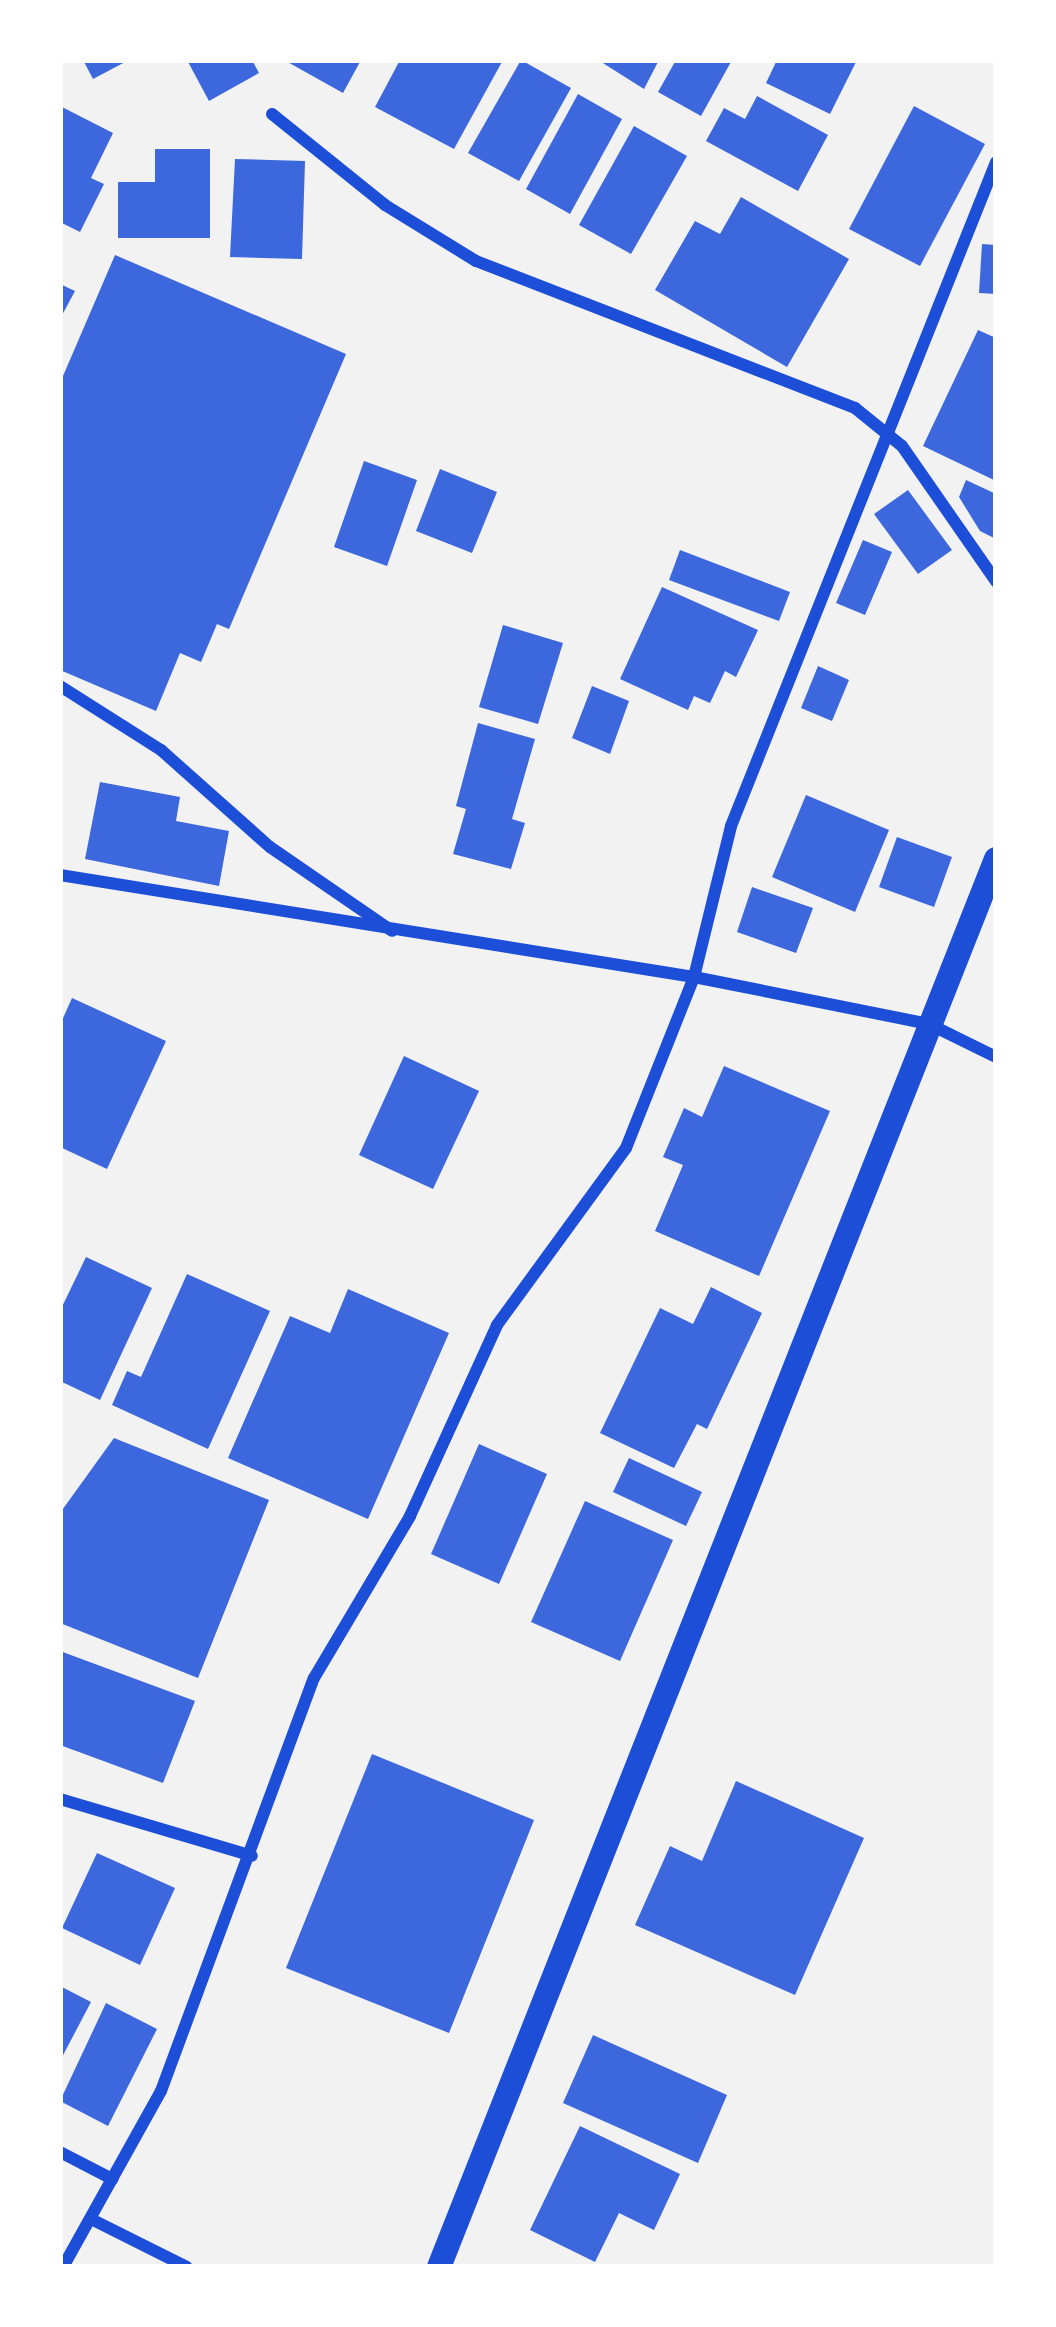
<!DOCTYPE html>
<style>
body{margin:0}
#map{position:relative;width:1056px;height:2327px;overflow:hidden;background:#f2f2f2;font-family:"Source Sans 3",sans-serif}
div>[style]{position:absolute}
.building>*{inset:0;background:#3d67dc}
.minor>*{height:12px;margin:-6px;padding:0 6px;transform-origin:6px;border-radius:6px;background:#1d4ed8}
.secondary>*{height:24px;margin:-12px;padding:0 12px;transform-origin:12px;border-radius:12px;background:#1d4ed8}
span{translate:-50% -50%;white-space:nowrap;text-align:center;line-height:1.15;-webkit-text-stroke:12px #fff;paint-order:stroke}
.frame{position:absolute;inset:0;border:63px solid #fff;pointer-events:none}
</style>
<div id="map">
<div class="building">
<i style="clip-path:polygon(83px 60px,129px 60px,93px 79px)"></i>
<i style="clip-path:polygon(187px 60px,252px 60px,259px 73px,209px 101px)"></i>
<i style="clip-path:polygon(284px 60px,361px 60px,343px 93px)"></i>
<i style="clip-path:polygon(400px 60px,503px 60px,454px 149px,375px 107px)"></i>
<i style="clip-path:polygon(521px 60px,571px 88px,519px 181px,468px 153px)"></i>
<i style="clip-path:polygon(598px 60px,659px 60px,644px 89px)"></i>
<i style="clip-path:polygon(676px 60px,732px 60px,701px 116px,658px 92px)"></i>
<i style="clip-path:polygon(777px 60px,857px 60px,830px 114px,766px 83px)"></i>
<i style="clip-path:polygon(578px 94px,622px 119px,570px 214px,526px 189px)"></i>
<i style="clip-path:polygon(757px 96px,828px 135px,798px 191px,706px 141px,724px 108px,745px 119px)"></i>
<i style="clip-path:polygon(60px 106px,113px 133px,91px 178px,104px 184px,80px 232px,60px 222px)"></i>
<i style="clip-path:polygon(914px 106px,985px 144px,920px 266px,849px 229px)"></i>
<i style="clip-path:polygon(634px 126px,687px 156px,631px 254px,579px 225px)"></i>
<i style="clip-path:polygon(155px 149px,210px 149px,210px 238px,118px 238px,118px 182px,155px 182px)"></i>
<i style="clip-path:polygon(235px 159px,305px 161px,302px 259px,230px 257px)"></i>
<i style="clip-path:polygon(741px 197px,849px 259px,787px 367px,655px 290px,695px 221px,720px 234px)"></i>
<i style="clip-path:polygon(982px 244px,996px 245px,996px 294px,979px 293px)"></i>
<i style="clip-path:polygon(115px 255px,346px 354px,229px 629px,217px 624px,201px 662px,180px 653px,156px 711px,60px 670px,60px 383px)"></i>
<i style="clip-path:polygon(60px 284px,75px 291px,60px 319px)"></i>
<i style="clip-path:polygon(978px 330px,996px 338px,996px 481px,923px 446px)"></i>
<i style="clip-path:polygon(364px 461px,417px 480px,387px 566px,334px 547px)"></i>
<i style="clip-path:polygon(440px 469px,497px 492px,472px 553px,416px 531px)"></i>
<i style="clip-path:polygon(966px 480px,996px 494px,996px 539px,980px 531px,959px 497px)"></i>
<i style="clip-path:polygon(908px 490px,952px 550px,918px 574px,874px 514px)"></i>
<i style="clip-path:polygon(863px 540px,892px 552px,865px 615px,836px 603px)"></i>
<i style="clip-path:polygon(680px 550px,790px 592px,779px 621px,669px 580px)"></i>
<i style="clip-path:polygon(662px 587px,758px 630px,736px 677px,725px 671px,710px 703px,694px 696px,688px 710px,620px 679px)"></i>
<i style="clip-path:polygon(503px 625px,563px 643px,538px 724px,479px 707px)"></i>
<i style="clip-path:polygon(818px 666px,849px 680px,832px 721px,801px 708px)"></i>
<i style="clip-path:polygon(592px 686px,629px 701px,610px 754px,572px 738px)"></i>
<i style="clip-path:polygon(478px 723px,535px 739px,512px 819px,525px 823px,511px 869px,453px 854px,466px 809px,456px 806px)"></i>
<i style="clip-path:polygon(100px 782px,180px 797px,176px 821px,229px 831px,219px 886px,85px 859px)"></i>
<i style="clip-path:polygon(806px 795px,889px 830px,855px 912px,772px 877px)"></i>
<i style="clip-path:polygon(897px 837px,952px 857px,934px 907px,879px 887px)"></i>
<i style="clip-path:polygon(752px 887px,813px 908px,796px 953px,737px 932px)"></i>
<i style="clip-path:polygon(72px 998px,166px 1041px,107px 1169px,60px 1147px,60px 1025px)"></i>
<i style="clip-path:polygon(404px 1056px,479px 1091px,433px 1189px,359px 1155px)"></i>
<i style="clip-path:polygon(724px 1066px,830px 1111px,759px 1276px,655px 1231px,683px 1165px,663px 1157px,684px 1108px,702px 1117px)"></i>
<i style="clip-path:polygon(86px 1257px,152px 1288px,100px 1400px,60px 1381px,60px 1311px)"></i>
<i style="clip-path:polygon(187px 1274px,270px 1311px,208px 1449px,112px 1405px,127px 1371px,141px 1377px)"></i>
<i style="clip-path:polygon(711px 1287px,762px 1313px,707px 1429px,697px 1424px,674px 1468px,600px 1433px,660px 1308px,693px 1324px)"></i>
<i style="clip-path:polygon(348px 1289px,449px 1333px,368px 1519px,228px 1458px,290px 1316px,330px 1333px)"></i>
<i style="clip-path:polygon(114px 1438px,269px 1500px,198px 1678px,60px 1623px,60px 1513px)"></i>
<i style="clip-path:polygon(479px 1444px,547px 1474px,499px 1584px,431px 1554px)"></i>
<i style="clip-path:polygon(629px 1458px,702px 1492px,686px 1526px,613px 1492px)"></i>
<i style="clip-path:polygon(585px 1501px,673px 1540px,620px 1661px,531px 1622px)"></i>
<i style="clip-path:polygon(60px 1651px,195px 1701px,163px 1783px,60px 1745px)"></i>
<i style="clip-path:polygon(372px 1754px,534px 1820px,449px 2033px,286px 1968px)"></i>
<i style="clip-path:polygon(736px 1781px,864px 1838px,795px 1995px,635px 1925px,670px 1846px,702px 1861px)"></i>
<i style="clip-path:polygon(97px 1853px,175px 1888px,140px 1965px,62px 1928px)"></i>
<i style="clip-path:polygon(60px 1986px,91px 2002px,60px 2061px)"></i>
<i style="clip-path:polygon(106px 2003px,157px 2029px,108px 2126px,60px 2101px)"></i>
<i style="clip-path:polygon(593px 2035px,727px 2095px,698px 2163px,563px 2103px)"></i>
<i style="clip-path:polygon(580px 2126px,680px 2174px,654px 2230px,619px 2213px,595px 2262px,530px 2230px)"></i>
</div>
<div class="minor">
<i style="left:272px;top:114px;width:145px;rotate:38.8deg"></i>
<i style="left:385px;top:205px;width:107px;rotate:31.6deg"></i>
<i style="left:476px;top:261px;width:407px;rotate:21.2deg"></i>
<i style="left:855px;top:408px;width:60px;rotate:39deg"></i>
<i style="left:902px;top:446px;width:165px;rotate:55.2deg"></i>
<i style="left:60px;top:686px;width:120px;rotate:32.4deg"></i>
<i style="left:161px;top:750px;width:146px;rotate:41.7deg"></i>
<i style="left:270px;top:847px;width:148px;rotate:34.5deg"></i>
<i style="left:60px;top:875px;width:642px;rotate:9.14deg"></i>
<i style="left:694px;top:977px;width:240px;rotate:11.3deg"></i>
<i style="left:929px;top:1024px;width:75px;rotate:26.2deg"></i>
<i style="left:60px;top:1799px;width:200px;rotate:16.5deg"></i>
<i style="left:60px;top:2152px;width:59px;rotate:27.4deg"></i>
<i style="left:91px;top:2219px;width:107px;rotate:26.6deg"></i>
<i style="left:63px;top:2267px;width:201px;rotate:-60.9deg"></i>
<i style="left:161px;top:2091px;width:440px;rotate:-69.7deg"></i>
<i style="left:314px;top:1678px;width:188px;rotate:-59.3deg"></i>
<i style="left:410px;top:1516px;width:210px;rotate:-65.5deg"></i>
<i style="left:497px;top:1325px;width:219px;rotate:-53.9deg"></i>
<i style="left:626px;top:1148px;width:184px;rotate:-68.3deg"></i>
<i style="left:694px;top:977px;width:155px;rotate:-76.2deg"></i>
<i style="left:731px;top:826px;width:715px;rotate:-68.24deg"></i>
</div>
<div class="secondary">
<i style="left:439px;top:2267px;width:1514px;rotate:-68.42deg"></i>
</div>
<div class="frame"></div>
</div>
